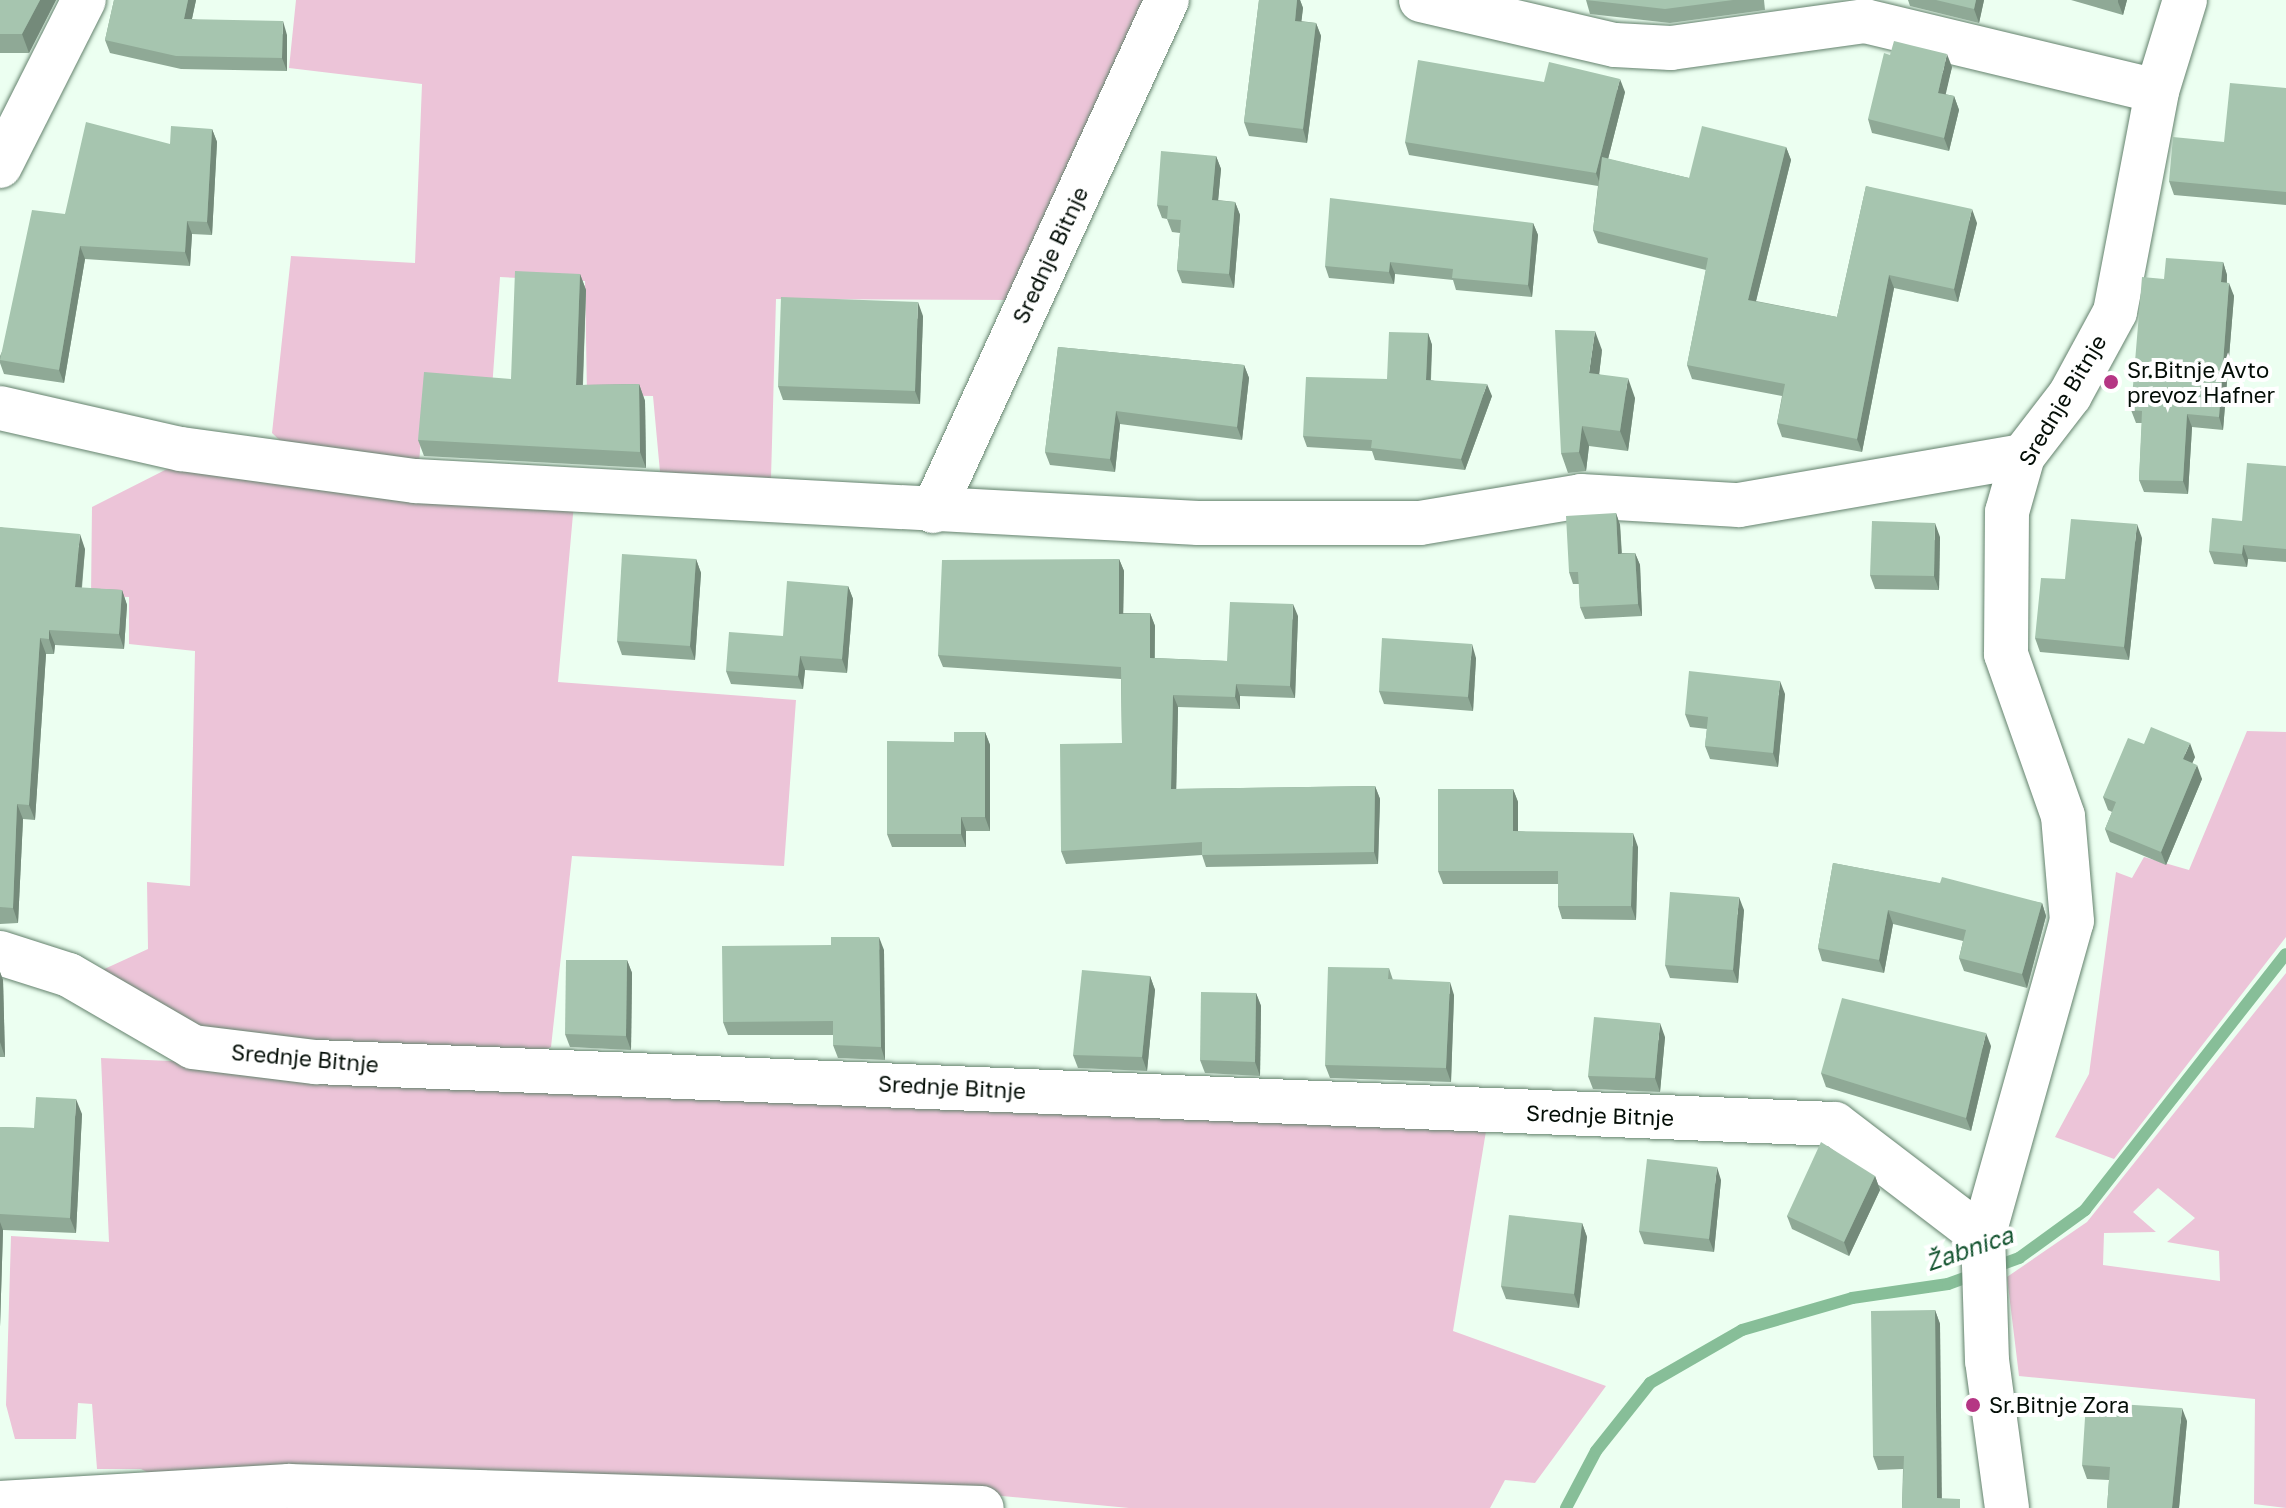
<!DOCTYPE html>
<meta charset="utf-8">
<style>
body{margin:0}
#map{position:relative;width:2286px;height:1508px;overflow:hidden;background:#ecfff1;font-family:"Golos Text",sans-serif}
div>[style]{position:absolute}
.green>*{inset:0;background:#ecc4d8}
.stream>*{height:12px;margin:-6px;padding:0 6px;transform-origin:6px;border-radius:6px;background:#87be98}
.roads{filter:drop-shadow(0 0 2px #64826d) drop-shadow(0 0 2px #64826d)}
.minor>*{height:44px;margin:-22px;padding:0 22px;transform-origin:22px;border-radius:22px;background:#fff}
.wall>*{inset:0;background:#8fa996}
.shaded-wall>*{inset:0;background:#748a7a}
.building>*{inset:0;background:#a6c5af}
.dots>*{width:22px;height:22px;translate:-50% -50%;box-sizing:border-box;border:4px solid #fff;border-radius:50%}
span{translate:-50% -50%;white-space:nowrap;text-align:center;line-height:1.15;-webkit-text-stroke:8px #fff;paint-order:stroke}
.street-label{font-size:22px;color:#040e07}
.poi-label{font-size:22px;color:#040e07}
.left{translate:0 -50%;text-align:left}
.water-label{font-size:24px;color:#13532f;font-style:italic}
</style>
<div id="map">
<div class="green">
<i style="clip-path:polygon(296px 0,1151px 0,1015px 300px,776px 299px,771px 478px,660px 472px,653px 396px,587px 395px,585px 281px,500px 277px,492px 389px,425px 383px,419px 464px,288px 448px,272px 433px,291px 256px,415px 263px,422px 84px,289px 68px)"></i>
<i style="clip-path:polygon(175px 465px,574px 503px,558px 682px,796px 700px,784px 866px,572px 856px,551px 1047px,521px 1061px,204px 1031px,100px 971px,148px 949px,147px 882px,190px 886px,195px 651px,129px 644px,129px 597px,91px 596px,92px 507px)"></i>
<i style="clip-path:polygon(2247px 731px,2286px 732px,2286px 937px,2114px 1159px,2055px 1137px,2089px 1074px,2116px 872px,2132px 878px,2144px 857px,2189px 870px)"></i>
<i style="clip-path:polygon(evenodd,2286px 973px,2286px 1508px,2254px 1504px,2255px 1399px,2019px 1376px,2007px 1277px,2087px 1222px,2286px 973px,2158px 1188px,2195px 1218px,2167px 1242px,2219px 1251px,2220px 1281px,2103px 1265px,2104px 1233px,2156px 1232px,2133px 1212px,2158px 1188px)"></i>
<i style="clip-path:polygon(101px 1058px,1488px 1119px,1453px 1331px,1606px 1386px,1535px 1483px,1505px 1480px,1490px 1508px,1129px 1508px,971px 1493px,159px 1478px,141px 1469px,97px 1469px,92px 1404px,78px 1403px,76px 1439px,15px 1439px,6px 1405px,11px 1236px,109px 1242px)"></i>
</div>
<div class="stream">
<i style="left:1566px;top:1508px;width:64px;rotate:-62.2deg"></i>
<i style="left:1596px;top:1451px;width:87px;rotate:-51.5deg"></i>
<i style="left:1650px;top:1383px;width:106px;rotate:-29.9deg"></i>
<i style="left:1742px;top:1330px;width:115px;rotate:-16.2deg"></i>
<i style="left:1852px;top:1298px;width:97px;rotate:-8.3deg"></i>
<i style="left:1948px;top:1284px;width:76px;rotate:-20.1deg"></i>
<i style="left:2019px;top:1258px;width:82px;rotate:-36deg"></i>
<i style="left:2085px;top:1210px;width:325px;rotate:-51.9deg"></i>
</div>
<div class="roads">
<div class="minor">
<i style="left:1421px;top:0;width:199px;rotate:13.1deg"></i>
<i style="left:1615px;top:45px;width:56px;rotate:3.1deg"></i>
<i style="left:1671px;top:48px;width:196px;rotate:-7.9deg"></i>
<i style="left:1865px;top:21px;width:300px;rotate:13.5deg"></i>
<i style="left:0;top:166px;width:186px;rotate:-63.2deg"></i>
<i style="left:0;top:408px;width:186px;rotate:12.8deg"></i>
<i style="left:181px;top:449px;width:236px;rotate:7.8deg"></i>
<i style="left:415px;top:481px;width:784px;rotate:3.07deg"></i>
<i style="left:1198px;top:523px;width:222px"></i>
<i style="left:1420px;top:523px;width:163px;rotate:-9.5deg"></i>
<i style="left:1581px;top:496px;width:158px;rotate:3.3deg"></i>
<i style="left:1739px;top:505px;width:288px;rotate:-9.8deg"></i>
<i style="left:933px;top:511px;width:562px;rotate:-65.4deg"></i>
<i style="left:0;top:953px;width:72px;rotate:17.7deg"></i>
<i style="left:69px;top:975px;width:143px;rotate:30.1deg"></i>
<i style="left:193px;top:1047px;width:124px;rotate:7deg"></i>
<i style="left:316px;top:1062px;width:1520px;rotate:2.34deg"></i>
<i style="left:1835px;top:1124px;width:186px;rotate:37.4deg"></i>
<i style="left:0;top:1503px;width:289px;rotate:-3.4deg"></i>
<i style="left:289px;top:1486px;width:693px;rotate:1.82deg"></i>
<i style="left:2007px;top:1508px;width:148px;rotate:-97.7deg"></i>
<i style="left:1987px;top:1361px;width:124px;rotate:-91.8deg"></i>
<i style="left:1983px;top:1237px;width:328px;rotate:-74.3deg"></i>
<i style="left:2072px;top:921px;width:105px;rotate:-94.9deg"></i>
<i style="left:2063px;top:816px;width:172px;rotate:-109.4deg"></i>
<i style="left:2006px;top:654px;width:142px;rotate:-89.6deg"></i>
<i style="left:2007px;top:512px;width:58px;rotate:-74.1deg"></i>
<i style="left:2023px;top:456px;width:77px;rotate:-52.4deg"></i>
<i style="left:2070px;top:395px;width:94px;rotate:-61.5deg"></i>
<i style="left:2115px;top:312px;width:225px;rotate:-79.2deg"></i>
<i style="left:2157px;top:91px;width:95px;rotate:-72.9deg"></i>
</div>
</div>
<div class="wall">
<i style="clip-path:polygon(0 0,56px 0,29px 53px,0 53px)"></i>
<i style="clip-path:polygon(114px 0,196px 0,192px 19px,287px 35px,287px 71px,181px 69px,110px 53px,105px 40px)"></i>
<i style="clip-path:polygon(1259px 0,1300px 0,1303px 8px,1301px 21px,1316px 23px,1321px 36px,1307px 143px,1249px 136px,1244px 122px)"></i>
<i style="clip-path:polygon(1586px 0,1764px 0,1765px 10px,1670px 23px,1590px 14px)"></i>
<i style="clip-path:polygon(1908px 0,1984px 0,1979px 23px,1910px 6px)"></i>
<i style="clip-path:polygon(2071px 0,2127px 0,2123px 15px)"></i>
<i style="clip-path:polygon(1952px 67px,1945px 94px,1954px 96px,1959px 110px,1949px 151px,1872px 133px,1868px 119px)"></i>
<i style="clip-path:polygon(1544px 82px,1625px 92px,1608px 159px,1689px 178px,1786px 147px,1791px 160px,1756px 301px,1837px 317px,1866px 186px,1977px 223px,1958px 302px,1894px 288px,1862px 452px,1782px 437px,1777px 423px,1782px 396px,1692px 379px,1687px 365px,1706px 270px,1598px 243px,1593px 230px,1598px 186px,1409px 155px,1405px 142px)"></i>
<i style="clip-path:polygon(2286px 88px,2286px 205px,2174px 195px,2169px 181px,2224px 142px)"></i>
<i style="clip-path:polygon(212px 129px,217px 142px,212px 235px,192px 234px,190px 266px,85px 259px,64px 383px,4px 374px,0 363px,0 356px,65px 214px,170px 144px)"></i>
<i style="clip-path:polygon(1216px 156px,1221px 169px,1218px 200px,1235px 202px,1240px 215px,1234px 288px,1182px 283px,1177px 270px,1180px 233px,1172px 232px,1167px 219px,1162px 218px,1157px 205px)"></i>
<i style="clip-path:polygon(1533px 223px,1538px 235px,1532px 297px,1456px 290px,1453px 280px,1395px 274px,1394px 284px,1329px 278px,1325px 266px)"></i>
<i style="clip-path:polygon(2223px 262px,2227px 275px,2227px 283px,2234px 296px,2223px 430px,2192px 427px,2188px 494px,2144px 492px,2139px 480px,2142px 423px,2136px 423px,2131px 410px,2164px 279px)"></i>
<i style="clip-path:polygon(580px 274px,586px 290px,583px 385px,639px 384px,645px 401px,646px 468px,424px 456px,418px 440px,511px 379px)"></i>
<i style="clip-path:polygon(923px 316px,920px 404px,783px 400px,778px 386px)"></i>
<i style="clip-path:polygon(1428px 333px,1432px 345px,1431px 380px,1492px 396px,1465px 470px,1375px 460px,1372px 451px,1307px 447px,1303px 436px,1387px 379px)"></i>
<i style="clip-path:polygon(1058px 347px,1244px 365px,1249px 378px,1242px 440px,1120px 424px,1115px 472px,1050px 465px,1045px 452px)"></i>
<i style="clip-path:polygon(1602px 350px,1599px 374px,1635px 398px,1628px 451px,1589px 446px,1586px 471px,1568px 473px,1561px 453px)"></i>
<i style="clip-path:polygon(2286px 466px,2286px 562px,2248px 559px,2247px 567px,2214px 564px,2209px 551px,2242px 521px)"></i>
<i style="clip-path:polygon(1616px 513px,1620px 525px,1622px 553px,1635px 553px,1640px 565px,1642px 616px,1585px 619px,1580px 607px,1579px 584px,1573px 584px,1569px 572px)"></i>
<i style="clip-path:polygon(0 527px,85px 549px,82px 588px,122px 590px,127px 605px,124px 649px,55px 645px,54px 654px,46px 654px,35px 820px,23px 819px,18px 923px,0 924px)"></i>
<i style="clip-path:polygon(1940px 537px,1939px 590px,1875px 589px,1870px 575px)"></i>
<i style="clip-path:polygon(2142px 538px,2129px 660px,2040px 652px,2035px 638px,2065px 579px)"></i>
<i style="clip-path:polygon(696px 559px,701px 573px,695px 660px,622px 655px,617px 641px)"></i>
<i style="clip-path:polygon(1119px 559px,1124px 571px,1123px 613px,1150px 613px,1155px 626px,1155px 658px,1227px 661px,1298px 616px,1295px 698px,1240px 696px,1240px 709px,1178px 707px,1176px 789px,1375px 786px,1380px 799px,1378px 864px,1206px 867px,1202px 855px,1066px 864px,1061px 851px,1122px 743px,1121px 679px,943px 667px,938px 655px)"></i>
<i style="clip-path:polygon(848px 586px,853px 599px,847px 673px,805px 670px,803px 689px,731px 684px,726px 671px,783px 636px)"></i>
<i style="clip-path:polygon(1476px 658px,1473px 711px,1384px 704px,1379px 691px)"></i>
<i style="clip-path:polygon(1785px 694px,1778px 767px,1710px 759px,1705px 746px,1707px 729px,1690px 727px,1685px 714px)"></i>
<i style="clip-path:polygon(985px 732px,990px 745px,990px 831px,966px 831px,966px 847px,892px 847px,887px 834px,954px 742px)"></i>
<i style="clip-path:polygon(2144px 744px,2195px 757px,2192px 763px,2202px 779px,2166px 865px,2110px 842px,2105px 829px,2112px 812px,2108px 810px,2103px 797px)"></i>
<i style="clip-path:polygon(1513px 789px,1518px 802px,1518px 831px,1638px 847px,1636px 920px,1562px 919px,1558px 906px,1558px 884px,1443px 884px,1438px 871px)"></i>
<i style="clip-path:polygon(1833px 863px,2042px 903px,2046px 916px,2027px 988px,1964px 971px,1959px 958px,1963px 941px,1893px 924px,1884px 973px,1822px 961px,1818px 948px)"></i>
<i style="clip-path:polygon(1744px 910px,1738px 983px,1670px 978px,1665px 965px)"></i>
<i style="clip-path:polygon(831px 945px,884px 950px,885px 1060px,838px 1058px,833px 1045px,833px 1035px,728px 1035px,723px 1022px)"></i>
<i style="clip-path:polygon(627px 960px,632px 973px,631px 1050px,570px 1047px,565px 1034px)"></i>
<i style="clip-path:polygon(1389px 968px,1393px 980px,1454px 995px,1451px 1082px,1330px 1078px,1325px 1065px)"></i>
<i style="clip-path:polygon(0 972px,3px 980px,5px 1057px,0 1057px)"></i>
<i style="clip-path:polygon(1150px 976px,1155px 990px,1147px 1071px,1078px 1068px,1073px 1055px)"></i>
<i style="clip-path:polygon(1256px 993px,1261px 1006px,1260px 1076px,1205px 1073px,1200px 1060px)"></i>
<i style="clip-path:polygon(1665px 1037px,1660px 1092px,1593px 1089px,1588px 1076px)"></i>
<i style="clip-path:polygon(1991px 1046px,1971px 1131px,1826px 1087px,1821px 1073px)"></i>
<i style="clip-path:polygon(82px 1114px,76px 1233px,3px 1230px,0 1327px,0 1127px,34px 1128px)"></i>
<i style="clip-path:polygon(1875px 1176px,1880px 1190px,1849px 1256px,1792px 1229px,1787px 1216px)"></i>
<i style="clip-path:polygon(1721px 1180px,1714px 1252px,1644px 1244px,1639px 1231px)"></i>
<i style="clip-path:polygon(1582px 1223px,1587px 1237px,1579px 1308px,1506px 1299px,1501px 1286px)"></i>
<i style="clip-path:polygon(1935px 1310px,1940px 1324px,1941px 1499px,1902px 1508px,1903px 1469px,1878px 1470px,1873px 1456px)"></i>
<i style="clip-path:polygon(2187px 1421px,2179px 1508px,2107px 1508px,2109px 1480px,2087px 1479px,2082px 1465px)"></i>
</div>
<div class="shaded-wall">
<i style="clip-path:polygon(40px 0,56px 0,29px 53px,22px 34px)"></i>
<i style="clip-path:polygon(188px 0,196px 0,189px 32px,184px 19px)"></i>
<i style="clip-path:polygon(1297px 0,1300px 0,1303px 8px,1300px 34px,1295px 21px)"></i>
<i style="clip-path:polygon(1976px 0,1984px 0,1979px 23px,1974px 9px)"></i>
<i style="clip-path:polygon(2118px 0,2127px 0,2123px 15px,2118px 2px)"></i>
<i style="clip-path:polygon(283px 21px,287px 35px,287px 71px,282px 58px)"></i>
<i style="clip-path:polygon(1316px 23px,1321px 36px,1307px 143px,1303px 129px)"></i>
<i style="clip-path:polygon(1947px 54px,1952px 67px,1943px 106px,1938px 93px)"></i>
<i style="clip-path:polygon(1620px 79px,1625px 92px,1601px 187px,1596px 173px)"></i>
<i style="clip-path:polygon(1954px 96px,1959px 110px,1949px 151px,1944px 138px)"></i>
<i style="clip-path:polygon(212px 129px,217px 142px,212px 235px,207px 222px)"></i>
<i style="clip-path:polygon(1786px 147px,1791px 160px,1753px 313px,1748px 300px)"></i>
<i style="clip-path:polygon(1216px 156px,1221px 169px,1217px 213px,1212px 200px)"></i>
<i style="clip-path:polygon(1235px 202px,1240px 215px,1234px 288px,1229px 274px)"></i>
<i style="clip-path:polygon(1972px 209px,1977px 223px,1958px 302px,1954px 289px)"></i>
<i style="clip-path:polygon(187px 221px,192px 234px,190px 266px,185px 252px)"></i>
<i style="clip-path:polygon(1533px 223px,1538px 235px,1532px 297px,1528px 285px)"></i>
<i style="clip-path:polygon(80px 246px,85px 259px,64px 383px,59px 370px)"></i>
<i style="clip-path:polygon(1390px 262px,1395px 274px,1394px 284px,1389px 272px)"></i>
<i style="clip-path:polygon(2223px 262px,2227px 275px,2226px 295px,2221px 282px)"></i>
<i style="clip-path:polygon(580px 274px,586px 290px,582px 402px,576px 385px)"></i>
<i style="clip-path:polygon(1889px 275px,1894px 288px,1862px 452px,1857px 439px)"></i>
<i style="clip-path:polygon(2229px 283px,2234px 296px,2223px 430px,2219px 417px)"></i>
<i style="clip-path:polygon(918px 302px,923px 316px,920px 404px,915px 391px)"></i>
<i style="clip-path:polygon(1595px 331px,1602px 350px,1597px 393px,1589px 373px)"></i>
<i style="clip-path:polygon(1428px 333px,1432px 345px,1430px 391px,1426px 380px)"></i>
<i style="clip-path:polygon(1244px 365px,1249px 378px,1242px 440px,1237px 427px)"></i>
<i style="clip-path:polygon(1628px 378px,1635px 398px,1628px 451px,1620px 431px)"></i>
<i style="clip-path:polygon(639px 384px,645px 401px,646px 468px,640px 452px)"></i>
<i style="clip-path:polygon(1487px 384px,1492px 396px,1465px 470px,1461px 459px)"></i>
<i style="clip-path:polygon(1116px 411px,1120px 424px,1115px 472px,1110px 459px)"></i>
<i style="clip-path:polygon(2187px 414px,2192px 427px,2188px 494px,2183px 481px)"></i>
<i style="clip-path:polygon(1582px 426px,1589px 446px,1586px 471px,1579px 452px)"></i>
<i style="clip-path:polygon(1616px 513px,1620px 525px,1622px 565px,1618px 554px)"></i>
<i style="clip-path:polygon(1935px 523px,1940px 537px,1939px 590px,1934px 576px)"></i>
<i style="clip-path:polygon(2137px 524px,2142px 538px,2129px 660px,2124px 647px)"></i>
<i style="clip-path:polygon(80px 534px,85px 549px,80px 603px,75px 587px)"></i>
<i style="clip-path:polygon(2243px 545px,2248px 559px,2247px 567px,2242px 554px)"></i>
<i style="clip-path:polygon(1635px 553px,1640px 565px,1642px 616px,1638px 604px)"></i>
<i style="clip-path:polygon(696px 559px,701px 573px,695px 660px,690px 646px)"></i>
<i style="clip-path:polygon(1119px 559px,1124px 571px,1123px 626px,1119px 614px)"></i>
<i style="clip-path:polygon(848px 586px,853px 599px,847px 673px,842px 659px)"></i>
<i style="clip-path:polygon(122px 590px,127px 605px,124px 649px,119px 634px)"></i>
<i style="clip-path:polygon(1293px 604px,1298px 616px,1295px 698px,1290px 686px)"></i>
<i style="clip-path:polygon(1150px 613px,1155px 626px,1154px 670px,1150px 658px)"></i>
<i style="clip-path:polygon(49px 630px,55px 645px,54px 654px,49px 639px)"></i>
<i style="clip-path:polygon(40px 638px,46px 654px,35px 820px,29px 805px)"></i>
<i style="clip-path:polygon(1472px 644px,1476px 658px,1473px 711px,1468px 697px)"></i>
<i style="clip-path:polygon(800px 656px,805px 670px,803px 689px,798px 676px)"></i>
<i style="clip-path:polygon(1780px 681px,1785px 694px,1778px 767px,1773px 753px)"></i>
<i style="clip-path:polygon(1236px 684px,1240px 696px,1240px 709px,1235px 697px)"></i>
<i style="clip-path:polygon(1173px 695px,1178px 707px,1176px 802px,1171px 789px)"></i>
<i style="clip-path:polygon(985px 732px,990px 745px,990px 831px,985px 817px)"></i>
<i style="clip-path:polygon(2190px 743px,2195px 757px,2188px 773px,2183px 759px)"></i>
<i style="clip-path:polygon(2197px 765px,2202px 779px,2166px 865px,2161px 852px)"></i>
<i style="clip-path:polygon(1375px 786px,1380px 799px,1378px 864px,1374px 852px)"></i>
<i style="clip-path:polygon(1513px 789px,1518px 802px,1518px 844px,1513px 831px)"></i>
<i style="clip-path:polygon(17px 804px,23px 819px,18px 923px,13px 908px)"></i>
<i style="clip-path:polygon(961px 817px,966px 831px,966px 847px,961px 834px)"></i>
<i style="clip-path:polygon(1633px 833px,1638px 847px,1636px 920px,1631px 906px)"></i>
<i style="clip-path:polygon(1739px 897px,1744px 910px,1738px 983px,1733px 970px)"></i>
<i style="clip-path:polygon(2042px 903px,2046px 916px,2027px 988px,2022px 974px)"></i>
<i style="clip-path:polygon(1888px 910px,1893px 924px,1884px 973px,1879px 960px)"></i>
<i style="clip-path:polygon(879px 937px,884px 950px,885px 1060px,881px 1047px)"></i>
<i style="clip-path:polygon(627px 960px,632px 973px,631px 1050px,626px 1036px)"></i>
<i style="clip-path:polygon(0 972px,3px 980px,5px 1057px,0 1042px)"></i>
<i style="clip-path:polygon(1150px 976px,1155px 990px,1147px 1071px,1142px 1057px)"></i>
<i style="clip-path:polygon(1450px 982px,1454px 995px,1451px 1082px,1446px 1068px)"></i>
<i style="clip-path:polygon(1256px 993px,1261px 1006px,1260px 1076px,1255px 1062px)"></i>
<i style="clip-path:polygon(1660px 1023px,1665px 1037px,1660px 1092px,1655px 1078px)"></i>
<i style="clip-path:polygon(1986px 1033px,1991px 1046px,1971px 1131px,1966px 1118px)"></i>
<i style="clip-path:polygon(76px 1099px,82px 1114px,76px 1233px,70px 1218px)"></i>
<i style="clip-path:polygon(1717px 1167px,1721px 1180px,1714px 1252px,1709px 1239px)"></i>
<i style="clip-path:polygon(1875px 1176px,1880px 1190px,1849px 1256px,1844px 1242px)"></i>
<i style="clip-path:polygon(0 1222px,3px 1230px,0 1327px)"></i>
<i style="clip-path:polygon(1582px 1223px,1587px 1237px,1579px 1308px,1574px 1294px)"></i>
<i style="clip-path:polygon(1935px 1310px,1940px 1324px,1942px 1508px,1937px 1498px)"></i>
<i style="clip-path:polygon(2182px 1408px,2187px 1421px,2179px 1508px,2172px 1508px)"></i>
</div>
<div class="building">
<i style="clip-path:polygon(0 0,40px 0,22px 34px,0 34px)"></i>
<i style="clip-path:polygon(114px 0,188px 0,184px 19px,283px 21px,282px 58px,176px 56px,105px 40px)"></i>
<i style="clip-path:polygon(1259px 0,1297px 0,1295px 21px,1316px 23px,1303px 129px,1244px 122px)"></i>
<i style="clip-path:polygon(1586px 0,1733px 0,1665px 9px)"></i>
<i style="clip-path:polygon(1936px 0,1976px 0,1974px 9px)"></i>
<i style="clip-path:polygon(1894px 41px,1947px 54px,1938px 93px,1954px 96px,1944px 138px,1868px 119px,1884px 53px,1890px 55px)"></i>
<i style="clip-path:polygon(1418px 60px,1544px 82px,1549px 62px,1620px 79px,1596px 173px,1405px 142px)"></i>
<i style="clip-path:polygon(2230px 83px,2286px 88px,2286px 192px,2169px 181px,2173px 137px,2224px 142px)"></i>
<i style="clip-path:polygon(86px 122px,170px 144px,171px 126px,212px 129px,207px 222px,187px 221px,185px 252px,80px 246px,59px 370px,0 360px,32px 210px,65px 214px)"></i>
<i style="clip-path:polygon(1702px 126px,1786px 147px,1748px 300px,1837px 317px,1866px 186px,1972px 209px,1954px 289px,1889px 275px,1857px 439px,1777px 423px,1785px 384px,1687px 365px,1708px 258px,1593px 230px,1602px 157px,1689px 178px)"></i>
<i style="clip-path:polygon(1161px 151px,1216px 156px,1212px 200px,1235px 202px,1229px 274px,1177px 270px,1181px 220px,1167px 219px,1168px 206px,1157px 205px)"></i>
<i style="clip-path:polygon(1330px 198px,1533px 223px,1528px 285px,1452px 278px,1453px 269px,1390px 262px,1389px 272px,1325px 266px)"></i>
<i style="clip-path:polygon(2166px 258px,2223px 262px,2221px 282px,2229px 283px,2219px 417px,2187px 414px,2183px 481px,2139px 480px,2142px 411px,2131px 410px,2142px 277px,2164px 279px)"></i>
<i style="clip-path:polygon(515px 271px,580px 274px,576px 385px,639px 384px,640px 452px,418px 440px,424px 372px,511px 379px)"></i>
<i style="clip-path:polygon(781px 297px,918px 302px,915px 391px,778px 386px)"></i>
<i style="clip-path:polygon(1555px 330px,1595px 331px,1589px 373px,1628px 378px,1620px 431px,1582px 426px,1579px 452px,1561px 453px)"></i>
<i style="clip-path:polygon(1389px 332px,1428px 333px,1426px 380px,1487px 384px,1461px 459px,1371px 448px,1372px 440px,1303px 436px,1306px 377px,1387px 379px)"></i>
<i style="clip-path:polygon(1058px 347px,1244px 365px,1237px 427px,1116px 411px,1110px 459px,1045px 452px)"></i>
<i style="clip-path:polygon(2247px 463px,2286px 466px,2286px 549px,2243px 545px,2242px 554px,2209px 551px,2212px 518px,2242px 521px)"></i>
<i style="clip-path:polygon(1616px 513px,1618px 554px,1635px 553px,1638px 604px,1580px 607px,1578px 572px,1569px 572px,1566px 516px)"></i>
<i style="clip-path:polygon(2071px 519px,2137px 524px,2124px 647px,2035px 638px,2041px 578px,2065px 579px)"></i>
<i style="clip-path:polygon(1872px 521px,1935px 523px,1934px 576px,1870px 575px)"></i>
<i style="clip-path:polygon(0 527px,80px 534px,75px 587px,122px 590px,119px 634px,49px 630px,49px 639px,40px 638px,29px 805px,17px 804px,13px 908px,0 907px)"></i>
<i style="clip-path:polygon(622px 554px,696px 559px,690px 646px,617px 641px)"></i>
<i style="clip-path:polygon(1119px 559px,1119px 614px,1150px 613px,1150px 658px,1227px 661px,1230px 602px,1293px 604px,1290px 686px,1236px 684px,1235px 697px,1173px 695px,1171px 789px,1375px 786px,1374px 852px,1202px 855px,1202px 842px,1061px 851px,1060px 744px,1122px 743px,1121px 667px,938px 655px,942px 560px)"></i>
<i style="clip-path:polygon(787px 581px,848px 586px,842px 659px,800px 656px,798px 676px,726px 671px,729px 632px,783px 636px)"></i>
<i style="clip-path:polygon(1382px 638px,1472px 644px,1468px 697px,1379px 691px)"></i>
<i style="clip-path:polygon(1689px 671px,1780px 681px,1773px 753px,1705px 746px,1708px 717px,1685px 714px)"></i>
<i style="clip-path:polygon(2151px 727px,2190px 743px,2183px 759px,2197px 765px,2161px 852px,2105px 829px,2116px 802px,2103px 797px,2128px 738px,2144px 744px)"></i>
<i style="clip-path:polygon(954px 732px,985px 732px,985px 817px,961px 817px,961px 834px,887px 834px,887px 741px,954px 742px)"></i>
<i style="clip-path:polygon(1438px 789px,1513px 789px,1513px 831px,1633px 833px,1631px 906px,1558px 906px,1558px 871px,1438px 871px)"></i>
<i style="clip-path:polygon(1833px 863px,1940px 883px,1942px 877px,2042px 903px,2022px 974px,1959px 958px,1966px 930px,1888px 910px,1879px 960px,1818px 948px)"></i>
<i style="clip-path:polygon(1670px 892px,1739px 897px,1733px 970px,1665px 965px)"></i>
<i style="clip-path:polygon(831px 937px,879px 937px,881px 1047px,833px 1045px,833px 1021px,723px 1022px,722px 946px,831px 945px)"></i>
<i style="clip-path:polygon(566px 960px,627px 960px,626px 1036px,565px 1034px)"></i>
<i style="clip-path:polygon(1328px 967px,1389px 968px,1388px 979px,1450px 982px,1446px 1068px,1325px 1065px)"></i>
<i style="clip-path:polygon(1082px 970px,1150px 976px,1142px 1057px,1073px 1055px)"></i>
<i style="clip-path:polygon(1201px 992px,1256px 993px,1255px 1062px,1200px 1060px)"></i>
<i style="clip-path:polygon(1842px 998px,1986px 1033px,1966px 1118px,1821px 1073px)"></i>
<i style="clip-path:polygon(1594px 1017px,1660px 1023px,1655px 1078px,1588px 1076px)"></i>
<i style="clip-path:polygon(36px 1097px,76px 1099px,70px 1218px,0 1214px,0 1127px,34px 1128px)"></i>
<i style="clip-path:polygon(1821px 1142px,1875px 1176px,1844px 1242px,1787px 1216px)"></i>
<i style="clip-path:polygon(1647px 1159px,1717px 1167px,1709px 1239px,1639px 1231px)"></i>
<i style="clip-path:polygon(1509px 1215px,1582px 1223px,1574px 1294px,1501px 1286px)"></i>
<i style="clip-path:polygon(1935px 1310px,1937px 1498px,1960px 1499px,1960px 1508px,1902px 1508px,1904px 1456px,1873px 1456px,1871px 1311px)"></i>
<i style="clip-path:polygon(2086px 1402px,2182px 1408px,2172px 1508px,2107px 1508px,2110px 1467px,2082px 1465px)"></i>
</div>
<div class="dots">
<i style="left:2111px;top:382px;background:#b53684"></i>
<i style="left:1973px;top:1405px;background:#b53684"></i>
</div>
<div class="street-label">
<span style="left:1050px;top:255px;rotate:-65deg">Srednje Bitnje</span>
<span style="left:2062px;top:400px;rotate:-59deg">Srednje Bitnje</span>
<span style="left:305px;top:1058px;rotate:5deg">Srednje Bitnje</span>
<span style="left:952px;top:1087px;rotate:3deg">Srednje Bitnje</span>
<span style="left:1600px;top:1115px;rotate:2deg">Srednje Bitnje</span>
</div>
<div class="poi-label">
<span class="left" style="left:2127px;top:382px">Sr.Bitnje Avto<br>prevoz Hafner</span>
<span class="left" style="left:1989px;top:1405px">Sr.Bitnje Zora</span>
</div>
<div class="water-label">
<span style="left:1969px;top:1248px;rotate:-19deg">Žabnica</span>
</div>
</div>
